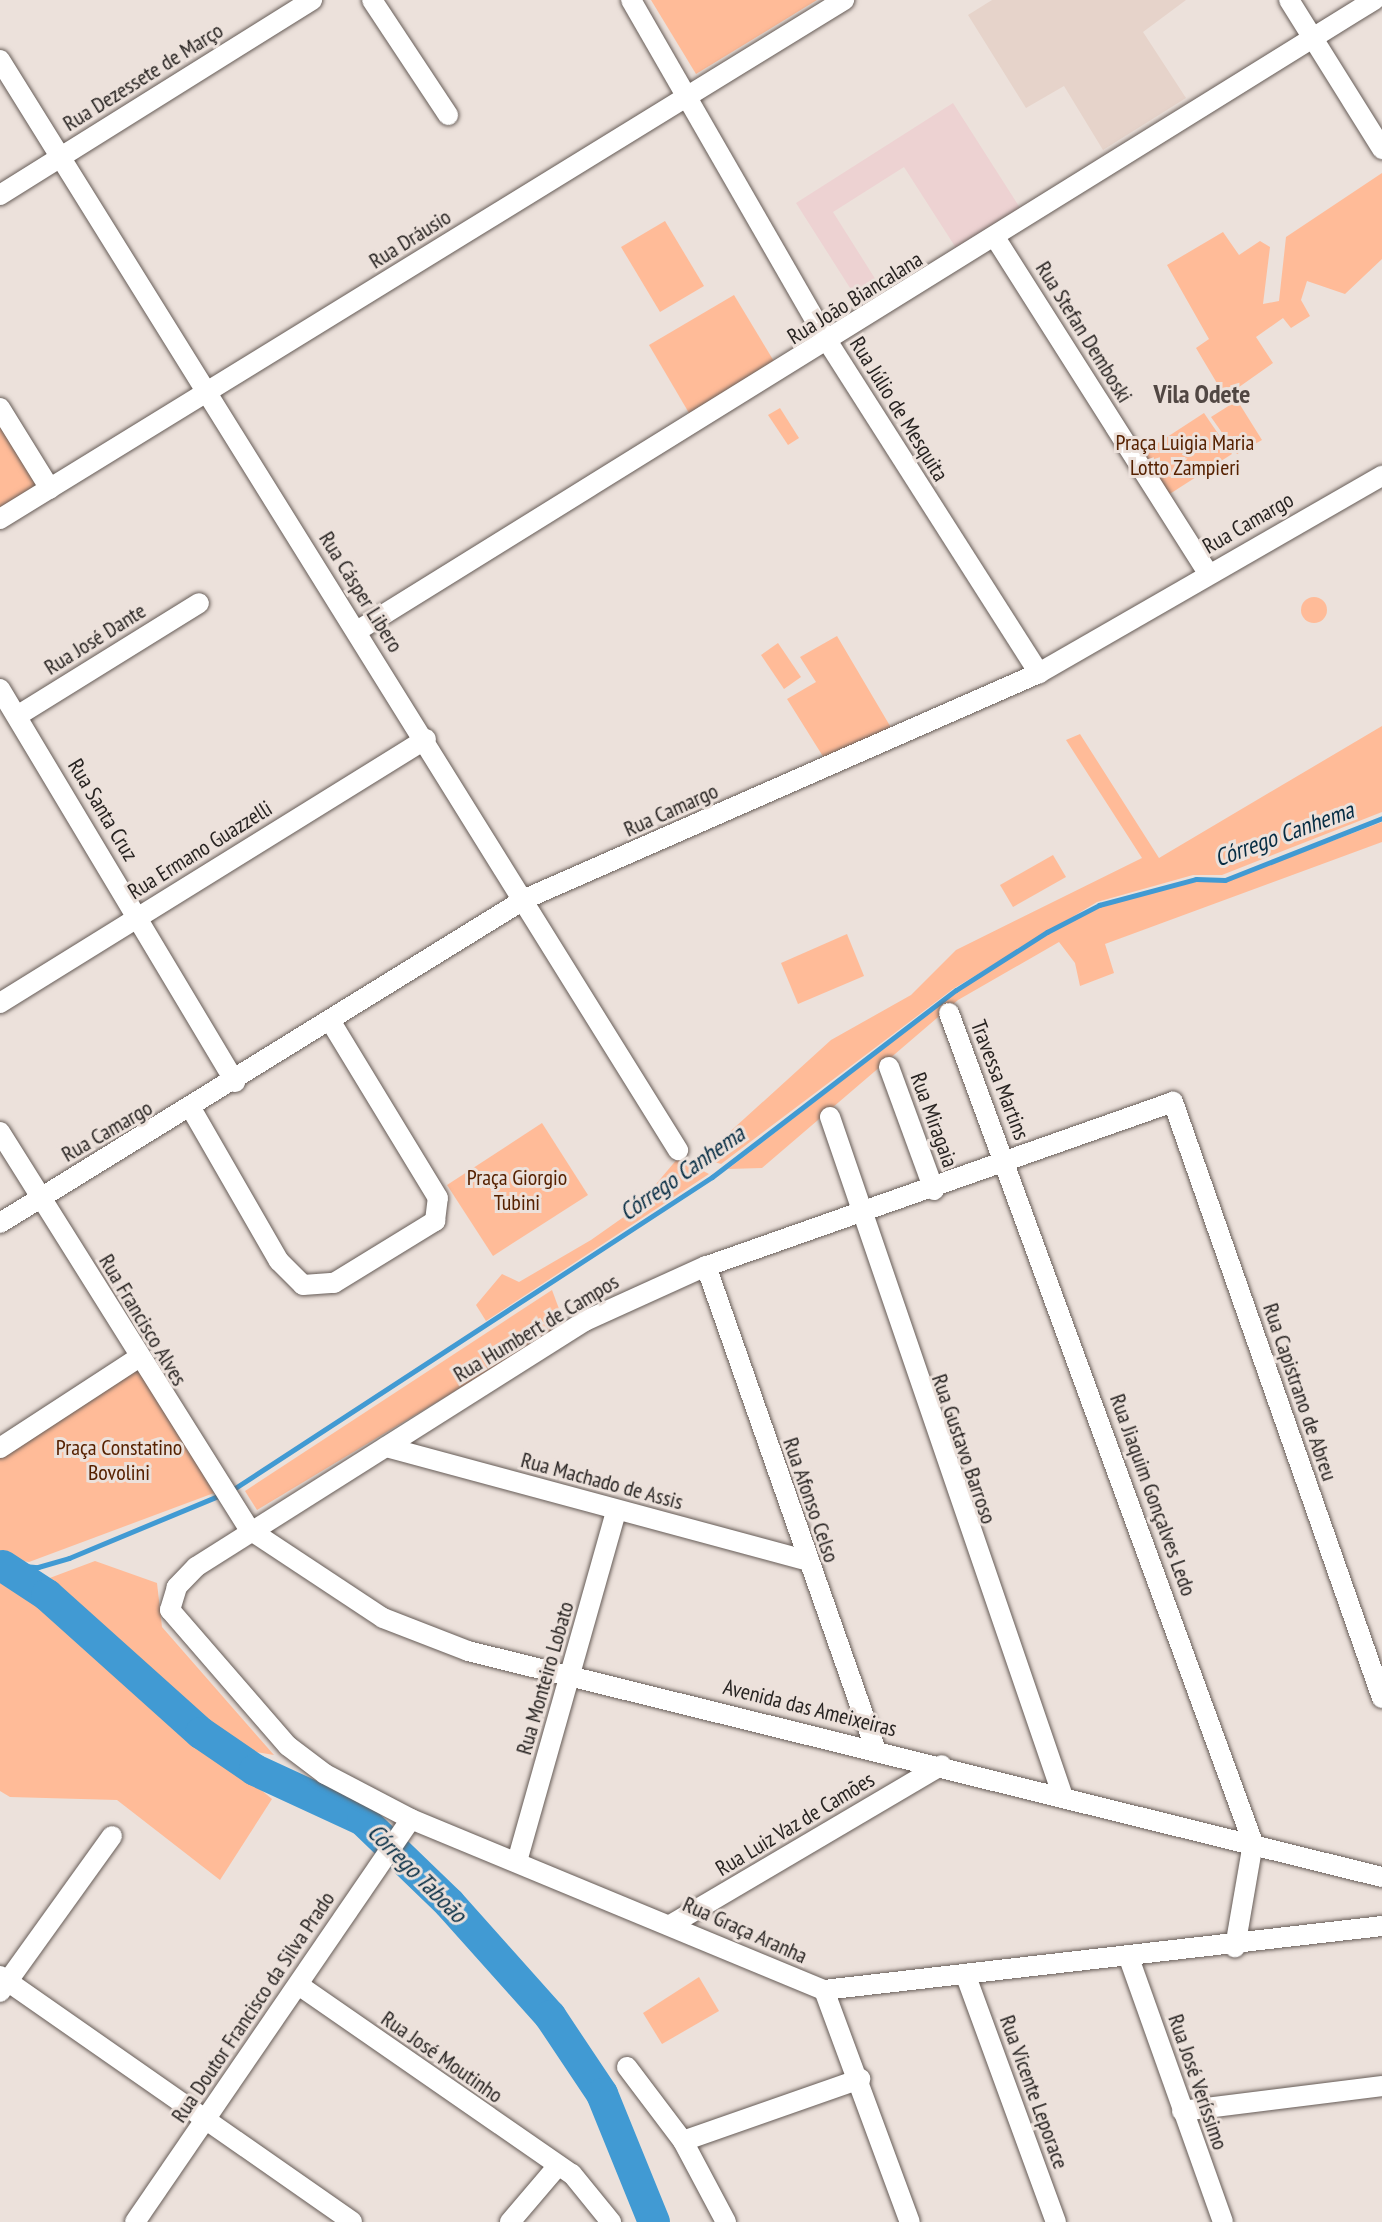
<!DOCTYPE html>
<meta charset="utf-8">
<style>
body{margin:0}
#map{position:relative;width:1382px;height:2222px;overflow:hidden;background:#ece1db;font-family:"PT Sans Narrow",sans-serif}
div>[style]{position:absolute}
.commercial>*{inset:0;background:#edd2d2}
.built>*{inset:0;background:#e6d3ca}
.green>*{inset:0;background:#ffbb98}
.round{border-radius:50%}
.stream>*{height:5px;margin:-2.5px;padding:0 2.5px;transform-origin:2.5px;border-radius:2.5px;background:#419ad3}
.river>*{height:32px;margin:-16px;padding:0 16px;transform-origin:16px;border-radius:16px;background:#419ad3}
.roads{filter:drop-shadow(0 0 2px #665c57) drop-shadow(0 0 2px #665c57)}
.minor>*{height:20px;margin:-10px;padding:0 10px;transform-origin:10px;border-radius:10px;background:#fff}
span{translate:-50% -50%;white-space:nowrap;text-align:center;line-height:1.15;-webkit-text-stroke:6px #ece1db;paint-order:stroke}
.street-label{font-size:22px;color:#282422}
.park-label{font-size:22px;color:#562100}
.water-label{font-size:24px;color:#052c43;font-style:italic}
.quarter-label{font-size:26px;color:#514743;font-weight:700}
</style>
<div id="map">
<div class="commercial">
<i style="clip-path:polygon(953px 103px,1020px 208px,956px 248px,904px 167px,833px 212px,886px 296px,864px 310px,796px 203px)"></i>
</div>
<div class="built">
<i style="clip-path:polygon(992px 0,1186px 0,1143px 32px,1186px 98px,1103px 150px,1064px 86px,1026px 108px,968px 15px)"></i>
</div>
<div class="green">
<i style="clip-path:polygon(651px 0,817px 0,696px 74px)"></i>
<i style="clip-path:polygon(1382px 173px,1382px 259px,1345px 294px,1307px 281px,1301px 300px,1310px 316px,1291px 328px,1283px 318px,1256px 337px,1273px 363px,1232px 392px,1262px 440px,1237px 454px,1211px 417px,1230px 405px,1196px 348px,1209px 339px,1167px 265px,1223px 232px,1239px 255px,1260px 241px,1270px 247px,1263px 304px,1279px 301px,1286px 237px)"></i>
<i style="clip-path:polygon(665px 221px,704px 286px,660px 312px,621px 247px)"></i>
<i style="clip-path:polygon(734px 295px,775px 363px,689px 413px,649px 345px)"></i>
<i style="clip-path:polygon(780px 408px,799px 438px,788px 445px,768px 415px)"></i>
<i style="clip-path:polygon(1204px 413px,1232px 454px,1165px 497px,1138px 456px)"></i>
<i style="clip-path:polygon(0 414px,43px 486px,0 512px)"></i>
<i class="round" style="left:1301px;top:597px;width:26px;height:26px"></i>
<i style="clip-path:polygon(837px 636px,893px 731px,824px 758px,787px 699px,816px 682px,800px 657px)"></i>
<i style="clip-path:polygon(778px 643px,801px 677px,784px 689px,761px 655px)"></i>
<i style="clip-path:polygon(1382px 726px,1382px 812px,1222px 875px,1193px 875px,1097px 902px,953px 989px,721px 1164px,701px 1158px,831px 1040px,911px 995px,956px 950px,1142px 858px,1066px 740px,1080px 734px,1159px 858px)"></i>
<i style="clip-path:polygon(1382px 822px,1382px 842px,1105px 944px,1114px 973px,1080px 986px,1075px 963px,1059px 942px,958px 1000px,762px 1168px,728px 1169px,958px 991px,1048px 933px,1100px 907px,1195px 882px,1225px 882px)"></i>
<i style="clip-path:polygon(1053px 855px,1066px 877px,1013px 907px,1000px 885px)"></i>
<i style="clip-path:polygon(847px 934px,864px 976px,798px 1004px,781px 963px)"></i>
<i style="clip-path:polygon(542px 1123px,588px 1195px,493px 1256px,447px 1185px)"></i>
<i style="clip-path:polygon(678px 1158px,709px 1174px,486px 1321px,476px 1305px,502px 1274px,519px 1282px,591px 1240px,635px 1209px)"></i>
<i style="clip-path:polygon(552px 1290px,565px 1325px,257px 1510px,245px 1491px)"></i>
<i style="clip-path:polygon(141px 1367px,214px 1493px,29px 1562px,0 1558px,0 1457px)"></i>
<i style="clip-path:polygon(95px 1561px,157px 1583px,162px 1627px,274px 1755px,256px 1752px,198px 1714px,47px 1579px)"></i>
<i style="clip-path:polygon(0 1572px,42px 1598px,57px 1620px,272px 1799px,220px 1880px,117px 1800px,10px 1797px,0 1791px)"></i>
<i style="clip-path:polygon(699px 1977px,719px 2011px,662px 2044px,643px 2013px)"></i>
</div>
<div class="stream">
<i style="left:232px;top:1490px;width:573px;rotate:-33.11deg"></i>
<i style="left:712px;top:1177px;width:307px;rotate:-37.5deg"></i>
<i style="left:956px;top:990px;width:108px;rotate:-32.5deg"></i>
<i style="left:1047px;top:932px;width:59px;rotate:-27.4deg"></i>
<i style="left:1099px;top:905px;width:100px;rotate:-15deg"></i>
<i style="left:1196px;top:879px;width:29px;rotate:2deg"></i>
<i style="left:1225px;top:880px;width:169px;rotate:-21.5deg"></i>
<i style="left:0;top:1564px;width:38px;rotate:5deg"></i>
<i style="left:38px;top:1567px;width:32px;rotate:-16deg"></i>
<i style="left:69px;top:1558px;width:167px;rotate:-22.6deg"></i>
</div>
<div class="river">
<i style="left:3px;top:1566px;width:53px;rotate:33.4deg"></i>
<i style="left:47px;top:1595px;width:207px;rotate:41.9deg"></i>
<i style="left:201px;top:1733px;width:65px;rotate:34.4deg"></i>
<i style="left:255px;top:1770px;width:119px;rotate:24.8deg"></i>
<i style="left:363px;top:1820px;width:120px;rotate:44deg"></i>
<i style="left:449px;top:1903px;width:152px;rotate:48.2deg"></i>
<i style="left:550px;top:2016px;width:94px;rotate:56.3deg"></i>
<i style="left:602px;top:2094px;width:138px;rotate:67.9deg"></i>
</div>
<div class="roads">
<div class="minor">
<i style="left:372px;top:0;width:138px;rotate:56.5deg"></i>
<i style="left:631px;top:0;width:395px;rotate:60.1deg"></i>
<i style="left:828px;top:342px;width:393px;rotate:57.5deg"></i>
<i style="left:1289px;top:0;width:176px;rotate:58deg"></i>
<i style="left:0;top:60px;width:1284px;rotate:58.12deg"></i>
<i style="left:0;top:195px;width:368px;rotate:-32deg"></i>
<i style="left:996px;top:239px;width:396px;rotate:57.6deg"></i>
<i style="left:0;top:408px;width:95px;rotate:58.3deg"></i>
<i style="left:0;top:519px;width:991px;rotate:-31.59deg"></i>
<i style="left:357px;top:631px;width:1197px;rotate:-31.82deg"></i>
<i style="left:0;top:689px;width:458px;rotate:59.1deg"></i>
<i style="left:17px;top:716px;width:214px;rotate:-31.8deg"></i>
<i style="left:0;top:1003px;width:501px;rotate:-31.79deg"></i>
<i style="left:949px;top:1013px;width:884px;rotate:69.88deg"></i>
<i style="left:1253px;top:1843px;width:106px;rotate:99.8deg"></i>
<i style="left:889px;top:1067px;width:131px;rotate:69.9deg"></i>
<i style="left:192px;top:1110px;width:174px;rotate:60.1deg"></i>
<i style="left:279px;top:1261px;width:34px;rotate:45deg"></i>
<i style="left:303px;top:1285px;width:31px;rotate:-4deg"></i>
<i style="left:334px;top:1283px;width:119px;rotate:-31.5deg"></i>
<i style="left:435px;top:1221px;width:23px;rotate:-83deg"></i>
<i style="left:438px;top:1198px;width:206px;rotate:-121.3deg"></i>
<i style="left:830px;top:1117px;width:716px;rotate:71.08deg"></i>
<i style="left:0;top:1132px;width:470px;rotate:57.9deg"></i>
<i style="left:250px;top:1530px;width:159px;rotate:33.5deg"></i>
<i style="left:383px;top:1618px;width:91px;rotate:21.2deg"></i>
<i style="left:468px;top:1651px;width:942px;rotate:13.89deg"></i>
<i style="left:0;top:1223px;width:617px;rotate:-31.68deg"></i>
<i style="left:525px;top:899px;width:561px;rotate:-23.73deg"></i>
<i style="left:1039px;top:673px;width:396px;rotate:-29.9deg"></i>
<i style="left:706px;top:1266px;width:511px;rotate:70.68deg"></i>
<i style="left:386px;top:1447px;width:435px;rotate:15.1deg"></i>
<i style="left:0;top:1448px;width:165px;rotate:-33.1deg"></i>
<i style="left:1382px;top:1698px;width:632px;rotate:-109.32deg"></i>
<i style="left:1173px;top:1102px;width:495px;rotate:160.6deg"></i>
<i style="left:706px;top:1266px;width:133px;rotate:155.6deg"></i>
<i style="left:585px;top:1321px;width:460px;rotate:147.7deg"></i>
<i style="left:196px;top:1567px;width:28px;rotate:134deg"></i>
<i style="left:177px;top:1587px;width:24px;rotate:107deg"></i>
<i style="left:170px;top:1610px;width:180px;rotate:49.1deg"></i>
<i style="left:288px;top:1746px;width:46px;rotate:37.1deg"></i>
<i style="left:325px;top:1774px;width:97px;rotate:27.6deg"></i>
<i style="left:411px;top:1819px;width:447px;rotate:22.5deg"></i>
<i style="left:824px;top:1990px;width:562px;rotate:-6.54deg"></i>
<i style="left:518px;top:1858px;width:361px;rotate:-74.2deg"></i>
<i style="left:672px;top:1924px;width:313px;rotate:-30.5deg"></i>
<i style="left:1129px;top:1958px;width:280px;rotate:70.4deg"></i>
<i style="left:0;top:1976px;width:429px;rotate:34.9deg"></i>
<i style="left:967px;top:1979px;width:259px;rotate:69.9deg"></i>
<i style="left:300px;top:1986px;width:331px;rotate:34.7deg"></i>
<i style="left:572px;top:2174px;width:62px;rotate:50.9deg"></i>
<i style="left:824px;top:1990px;width:247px;rotate:69.7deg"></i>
<i style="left:0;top:1992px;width:192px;rotate:-54.3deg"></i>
<i style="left:627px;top:2067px;width:93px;rotate:52.9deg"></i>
<i style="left:1182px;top:2111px;width:202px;rotate:-7.1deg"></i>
<i style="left:135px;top:2222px;width:488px;rotate:-55.6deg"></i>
<i style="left:510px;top:2222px;width:71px;rotate:-49.6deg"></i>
<i style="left:726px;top:2222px;width:92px;rotate:-118deg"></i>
<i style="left:683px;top:2141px;width:188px;rotate:-19.3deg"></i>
</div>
</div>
<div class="street-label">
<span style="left:143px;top:77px;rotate:-32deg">Rua Dezessete de Março</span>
<span style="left:410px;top:239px;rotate:-32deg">Rua Dráusio</span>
<span style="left:855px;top:298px;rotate:-32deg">Rua João Biancalana</span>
<span style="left:1084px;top:332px;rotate:58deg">Rua Stefan Demboski</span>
<span style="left:899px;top:409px;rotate:58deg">Rua Júlio de Mesquita</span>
<span style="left:1248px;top:523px;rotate:-30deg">Rua Camargo</span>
<span style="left:361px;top:592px;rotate:58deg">Rua Cásper Libero</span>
<span style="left:95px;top:639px;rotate:-32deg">Rua José Dante</span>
<span style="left:103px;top:810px;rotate:59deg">Rua Santa Cruz</span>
<span style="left:671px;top:810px;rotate:-24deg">Rua Camargo</span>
<span style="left:200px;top:850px;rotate:-32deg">Rua Ermano Guazzelli</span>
<span style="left:1000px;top:1080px;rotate:69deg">Travessa Martins</span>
<span style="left:934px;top:1120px;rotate:70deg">Rua Miragaia</span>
<span style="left:107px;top:1131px;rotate:-30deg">Rua Camargo</span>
<span style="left:143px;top:1320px;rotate:59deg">Rua Francisco Alves</span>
<span style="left:536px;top:1328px;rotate:-31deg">Rua Humbert de Campos</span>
<span style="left:1300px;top:1392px;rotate:71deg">Rua Capistrano de Abreu</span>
<span style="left:964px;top:1449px;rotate:71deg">Rua Gustavo Barroso</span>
<span style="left:602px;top:1481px;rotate:15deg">Rua Machado de Assis</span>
<span style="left:1153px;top:1495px;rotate:70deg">Rua Jiaquim Gonçalves Ledo</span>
<span style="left:811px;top:1500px;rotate:71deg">Rua Afonso Celso</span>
<span style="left:545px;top:1678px;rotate:-74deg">Rua Monteiro Lobato</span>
<span style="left:810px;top:1708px;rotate:14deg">Avenida das Ameixeiras</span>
<span style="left:795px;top:1824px;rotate:-31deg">Rua Luiz Vaz de Camões</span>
<span style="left:745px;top:1930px;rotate:24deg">Rua Graça Aranha</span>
<span style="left:253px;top:2007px;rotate:-56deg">Rua Doutor Francisco da Silva Prado</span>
<span style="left:442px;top:2057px;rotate:35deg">Rua José Moutinho</span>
<span style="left:1198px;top:2082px;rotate:71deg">Rua José Veríssimo</span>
<span style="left:1034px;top:2092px;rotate:70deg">Rua Vicente Leporace</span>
</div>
<div class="park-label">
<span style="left:1185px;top:455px">Praça Luigia Maria<br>Lotto Zampieri</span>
<span style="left:517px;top:1190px">Praça Giorgio<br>Tubini</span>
<span style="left:119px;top:1460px">Praça Constatino<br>Bovolini</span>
</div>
<div class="water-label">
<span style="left:1284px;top:834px;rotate:-20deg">Córrego Canhema</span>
<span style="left:682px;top:1173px;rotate:-35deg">Córrego Canhema</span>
<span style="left:417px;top:1873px;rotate:45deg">Córrego Taboão</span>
</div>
<div class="quarter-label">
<span style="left:1202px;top:394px">Vila Odete</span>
</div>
</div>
